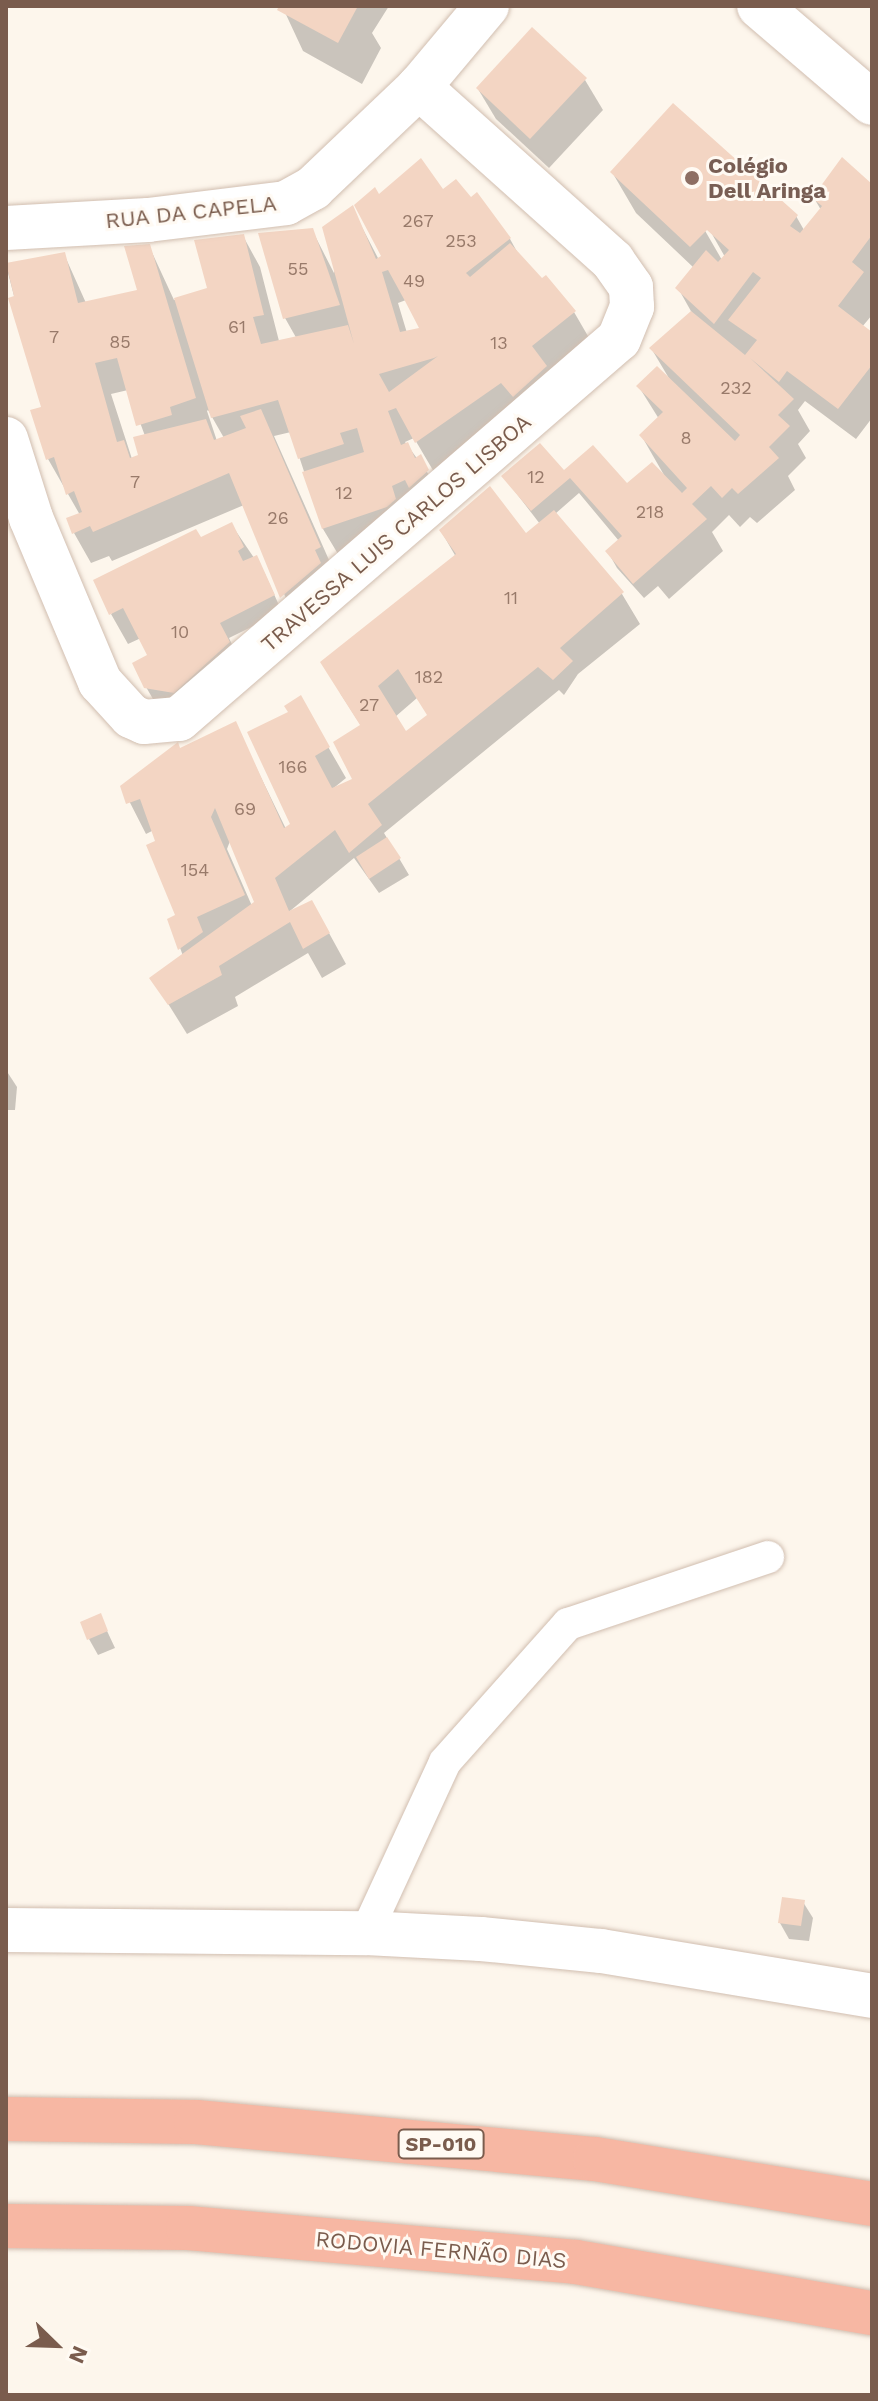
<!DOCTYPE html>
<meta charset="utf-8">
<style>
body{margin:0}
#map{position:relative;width:878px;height:2401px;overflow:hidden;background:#fdf6ec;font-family:"Work Sans",sans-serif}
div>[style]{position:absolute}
.shadow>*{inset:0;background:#0003}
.building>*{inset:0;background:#f3d5c3}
.roads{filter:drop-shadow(0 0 2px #d1beb0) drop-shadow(0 0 2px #d1beb0)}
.lane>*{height:32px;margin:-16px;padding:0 16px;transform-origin:16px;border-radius:16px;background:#fff}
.street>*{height:44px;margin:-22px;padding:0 22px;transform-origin:22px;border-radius:22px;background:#fff}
.secondary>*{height:44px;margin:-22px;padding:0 22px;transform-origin:22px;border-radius:22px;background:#fff}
.highway>*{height:44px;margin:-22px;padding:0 22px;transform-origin:22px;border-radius:22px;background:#f7b7a3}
.dots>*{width:22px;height:22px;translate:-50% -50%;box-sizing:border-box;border:4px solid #fffaf3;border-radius:50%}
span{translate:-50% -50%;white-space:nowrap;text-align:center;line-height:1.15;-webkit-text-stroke:6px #fffaf3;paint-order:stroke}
.number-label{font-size:18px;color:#987a6a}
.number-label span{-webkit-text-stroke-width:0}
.shield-label span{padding:2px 6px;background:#fffaf3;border:2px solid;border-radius:6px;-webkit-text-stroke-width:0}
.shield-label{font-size:20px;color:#7a5c4d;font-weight:700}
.education-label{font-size:22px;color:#785e54;font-weight:700}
.left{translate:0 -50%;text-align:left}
.street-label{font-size:22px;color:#7a5c4d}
.frame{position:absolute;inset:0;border:8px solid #7a5c4d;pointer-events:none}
.north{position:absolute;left:16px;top:2305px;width:80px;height:80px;-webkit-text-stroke:6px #fffaf3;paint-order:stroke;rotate:113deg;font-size:22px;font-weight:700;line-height:32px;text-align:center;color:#7a5c4d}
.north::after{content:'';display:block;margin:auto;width:28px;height:36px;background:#7a5c4d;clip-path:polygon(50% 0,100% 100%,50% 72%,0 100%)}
</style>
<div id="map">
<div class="shadow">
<i style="clip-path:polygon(282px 6px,389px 6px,372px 33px,381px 48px,362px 84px,303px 51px)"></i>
<i style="clip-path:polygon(585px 80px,603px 110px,549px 168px,496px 119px,478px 89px)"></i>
<i style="clip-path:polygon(evenodd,612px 172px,796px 216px,804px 230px,821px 210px,814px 198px,872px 187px,872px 315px,862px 327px,872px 334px,872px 418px,856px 439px,805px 401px,798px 410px,810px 431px,798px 444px,806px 458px,788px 476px,795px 490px,757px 523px,750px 517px,740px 527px,729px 515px,712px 532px,723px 551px,669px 599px,658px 586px,644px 598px,617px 568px,608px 552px,619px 541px,579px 493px,555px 514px,622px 594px,640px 624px,578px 674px,564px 695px,559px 690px,384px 833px,409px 875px,379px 893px,354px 858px,290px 911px,329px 933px,346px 964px,322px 978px,308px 953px,235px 997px,238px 1006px,187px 1034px,152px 978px,183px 956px,170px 920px,177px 916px,158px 843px,152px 831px,146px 834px,122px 787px,235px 724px,286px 829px,293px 825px,290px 713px,300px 698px,346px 778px,330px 791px,355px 780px,362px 727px,340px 693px,456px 557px,441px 531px,526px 536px,540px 524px,503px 476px,564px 473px,627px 486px,664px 475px,641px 435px,659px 419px,639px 387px,670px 380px,651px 348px,692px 313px,678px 288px,694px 268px,636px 213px,612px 172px,704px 220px,725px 257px,722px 260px,700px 222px,704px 220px,612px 172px,417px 698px,429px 716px,405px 733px,395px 717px,417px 698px,612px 172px,230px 841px,256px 903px,252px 906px,227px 849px,230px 841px)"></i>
<i style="clip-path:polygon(evenodd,443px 192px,510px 239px,520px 257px,574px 312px,592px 343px,434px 472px,414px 438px,405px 442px,438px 487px,341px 559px,323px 529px,291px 432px,274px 436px,337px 578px,299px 627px,244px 505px,112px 561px,109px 556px,91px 563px,74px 533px,80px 515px,48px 459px,43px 409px,6px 265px,64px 254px,86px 303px,140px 292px,149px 246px,174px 300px,209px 289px,243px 236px,260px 267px,279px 341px,298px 341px,285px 318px,312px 230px,334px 273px,352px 208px,379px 260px,384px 257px,379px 197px,443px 192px,406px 300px,422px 330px,407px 333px,398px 303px,406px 300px,443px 192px,128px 390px,145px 436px,140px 456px,132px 459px,111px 394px,128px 390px,443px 192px,207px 411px,208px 410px,224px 438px,217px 441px,207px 411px)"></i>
<i style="clip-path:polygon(231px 524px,265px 574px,282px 612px,229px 638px,246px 674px,164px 718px,146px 687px,150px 656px,141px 638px,128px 644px,111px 614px,200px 540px)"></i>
<i style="clip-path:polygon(6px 1070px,17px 1087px,15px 1110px,6px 1110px)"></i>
<i style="clip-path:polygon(100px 1616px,115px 1648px,98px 1655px,89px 1639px)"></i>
<i style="clip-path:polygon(803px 1902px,813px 1918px,809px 1941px,789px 1939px,780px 1923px)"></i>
</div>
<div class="building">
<i style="clip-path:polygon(279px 6px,358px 6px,338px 43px,277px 10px)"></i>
<i style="clip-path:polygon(532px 27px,587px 78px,530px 139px,476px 88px)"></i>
<i style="clip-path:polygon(673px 103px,798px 215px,790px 226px,800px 233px,822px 206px,812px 198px,842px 157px,872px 184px,872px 235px,852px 262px,864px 272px,838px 306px,872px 332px,872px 365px,838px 409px,787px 371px,779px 382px,750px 358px,794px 399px,778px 415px,790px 426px,769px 447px,779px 458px,738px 494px,732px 488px,722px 498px,711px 486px,692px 504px,707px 519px,633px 584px,605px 551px,622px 536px,570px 478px,531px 511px,501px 476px,540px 443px,564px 470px,593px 445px,627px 483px,652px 462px,682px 493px,687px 488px,639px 435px,663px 412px,636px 386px,657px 366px,735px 441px,740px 435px,649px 348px,691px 311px,745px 355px,757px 340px,728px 320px,761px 278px,753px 272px,714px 324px,675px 288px,706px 250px,718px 262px,729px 250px,707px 230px,690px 247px,610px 172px)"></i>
<i style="clip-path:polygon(evenodd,421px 158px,443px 189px,456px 179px,471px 197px,477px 192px,511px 238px,466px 273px,470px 277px,510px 243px,542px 278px,546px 275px,576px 311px,532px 346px,547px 366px,513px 397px,501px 383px,415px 443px,396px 408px,388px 411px,401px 445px,408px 442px,415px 458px,421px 454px,429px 470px,409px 488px,405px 480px,392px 486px,396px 499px,387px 507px,322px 529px,302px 472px,364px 452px,357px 428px,340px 433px,344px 444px,298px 459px,278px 400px,211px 418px,174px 298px,207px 288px,194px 240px,244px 234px,264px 315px,253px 317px,261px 344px,348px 325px,354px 344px,322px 227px,353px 205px,376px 259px,381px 256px,354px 205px,375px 187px,379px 194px,421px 158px,388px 270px,405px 301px,419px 328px,400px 332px,382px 272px,388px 270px,421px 158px,438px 356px,389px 392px,379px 374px,434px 358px,438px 356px)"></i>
<i style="clip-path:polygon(313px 228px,340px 305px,283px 319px,258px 233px)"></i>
<i style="clip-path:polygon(150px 244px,196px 398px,170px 407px,172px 415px,136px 426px,117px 358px,95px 363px,117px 442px,124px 440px,130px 458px,138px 455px,133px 437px,206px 419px,214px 440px,246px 428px,240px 416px,261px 409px,321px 547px,315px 550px,321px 563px,280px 598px,229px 473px,93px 532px,90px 526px,72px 534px,66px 518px,82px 512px,74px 491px,66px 495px,54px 457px,46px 460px,30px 410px,41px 407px,8px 298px,14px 296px,6px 263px,65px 252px,78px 303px,137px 290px,124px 246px)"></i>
<i style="clip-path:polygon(evenodd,490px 486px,526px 533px,554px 510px,624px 592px,560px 648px,573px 661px,553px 680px,538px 667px,368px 804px,382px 825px,349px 853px,335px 830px,275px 878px,289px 911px,312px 900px,330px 933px,303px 949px,290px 922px,219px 966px,222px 975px,168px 1005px,149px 978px,254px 902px,215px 808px,211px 817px,245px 895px,197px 917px,203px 932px,178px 950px,167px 919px,175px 915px,146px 845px,155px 841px,140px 799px,126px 804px,120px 786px,178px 742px,180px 748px,236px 721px,284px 828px,290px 824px,247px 732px,288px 712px,284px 706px,301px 695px,330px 747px,315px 756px,332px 788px,352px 779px,333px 742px,360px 725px,320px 662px,456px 554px,439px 530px,490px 486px,398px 669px,427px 715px,406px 731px,378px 686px,398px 669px)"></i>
<i style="clip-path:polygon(232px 522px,244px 547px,238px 551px,243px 561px,257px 555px,275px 595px,220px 623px,230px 642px,174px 693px,144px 688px,132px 663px,147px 655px,123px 608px,109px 615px,93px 580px,196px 529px,201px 537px)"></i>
<i style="clip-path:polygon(387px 837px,401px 858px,369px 879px,356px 857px)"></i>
<i style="clip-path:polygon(101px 1613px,108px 1631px,87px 1640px,80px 1622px)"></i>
<i style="clip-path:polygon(782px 1897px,805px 1900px,801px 1926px,778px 1923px)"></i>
</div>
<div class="roads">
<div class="lane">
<i style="left:366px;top:1933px;width:188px;rotate:-65.2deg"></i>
<i style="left:445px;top:1762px;width:185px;rotate:-48.3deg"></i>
<i style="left:568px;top:1624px;width:211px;rotate:-18.5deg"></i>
</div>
<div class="street">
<i style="left:6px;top:228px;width:142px;rotate:-3.2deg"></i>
<i style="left:148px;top:220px;width:139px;rotate:-7deg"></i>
<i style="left:286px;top:203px;width:31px;rotate:-29deg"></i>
<i style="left:313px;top:188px;width:146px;rotate:-43.6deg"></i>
<i style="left:419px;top:87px;width:106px;rotate:-50deg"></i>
<i style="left:6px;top:439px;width:83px;rotate:72.4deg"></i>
<i style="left:31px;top:518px;width:178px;rotate:67.2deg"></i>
<i style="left:100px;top:682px;width:46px;rotate:47.6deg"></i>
<i style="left:131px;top:716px;width:14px;rotate:25deg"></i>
<i style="left:144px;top:722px;width:35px;rotate:-5deg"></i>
<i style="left:179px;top:719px;width:581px;rotate:-40.82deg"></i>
<i style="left:619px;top:339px;width:35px;rotate:-68deg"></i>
<i style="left:632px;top:307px;width:20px;rotate:-93deg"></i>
<i style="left:631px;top:287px;width:32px;rotate:-125deg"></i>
<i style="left:613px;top:261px;width:261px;rotate:-138.1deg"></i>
<i style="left:6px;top:1930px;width:360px;rotate:0.5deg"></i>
<i style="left:366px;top:1933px;width:115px;rotate:3deg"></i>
<i style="left:481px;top:1939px;width:121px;rotate:5.7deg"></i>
<i style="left:601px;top:1951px;width:275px;rotate:9.4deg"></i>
</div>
<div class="secondary">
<i style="left:759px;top:6px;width:149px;rotate:40.6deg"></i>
</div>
<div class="highway">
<i style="left:6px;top:2119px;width:190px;rotate:0.9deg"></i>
<i style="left:196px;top:2122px;width:401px;rotate:5.3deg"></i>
<i style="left:595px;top:2159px;width:281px;rotate:9.2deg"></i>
<i style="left:6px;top:2226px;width:182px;rotate:0.6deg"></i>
<i style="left:188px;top:2228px;width:389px;rotate:5deg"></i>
<i style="left:576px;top:2262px;width:300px;rotate:9.8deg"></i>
</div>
</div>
<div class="dots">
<i style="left:692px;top:178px;background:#8d6e63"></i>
</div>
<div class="number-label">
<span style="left:418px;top:221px">267</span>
<span style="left:461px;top:241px">253</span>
<span style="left:298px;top:269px">55</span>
<span style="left:414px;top:281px">49</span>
<span style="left:237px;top:327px">61</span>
<span style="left:54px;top:337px">7</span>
<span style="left:120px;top:342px">85</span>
<span style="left:499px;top:343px">13</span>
<span style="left:736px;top:388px">232</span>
<span style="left:686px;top:438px">8</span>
<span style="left:536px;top:477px">12</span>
<span style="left:135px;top:482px">7</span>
<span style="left:344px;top:493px">12</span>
<span style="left:650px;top:512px">218</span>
<span style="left:278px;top:518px">26</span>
<span style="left:511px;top:598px">11</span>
<span style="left:180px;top:632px">10</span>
<span style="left:429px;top:677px">182</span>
<span style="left:369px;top:705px">27</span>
<span style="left:293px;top:767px">166</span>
<span style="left:245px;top:809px">69</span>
<span style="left:195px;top:870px">154</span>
</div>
<div class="shield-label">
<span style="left:441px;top:2144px">SP-010</span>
</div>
<div class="education-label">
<span class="left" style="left:708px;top:178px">Colégio<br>Dell Aringa</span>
</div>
<div class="street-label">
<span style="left:191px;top:212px;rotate:-6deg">RUA DA CAPELA</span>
<span style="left:396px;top:533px;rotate:-41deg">TRAVESSA LUIS CARLOS LISBOA</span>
<span style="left:441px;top:2250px;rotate:5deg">RODOVIA FERNÃO DIAS</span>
</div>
<div class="frame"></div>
<div class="north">N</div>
</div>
